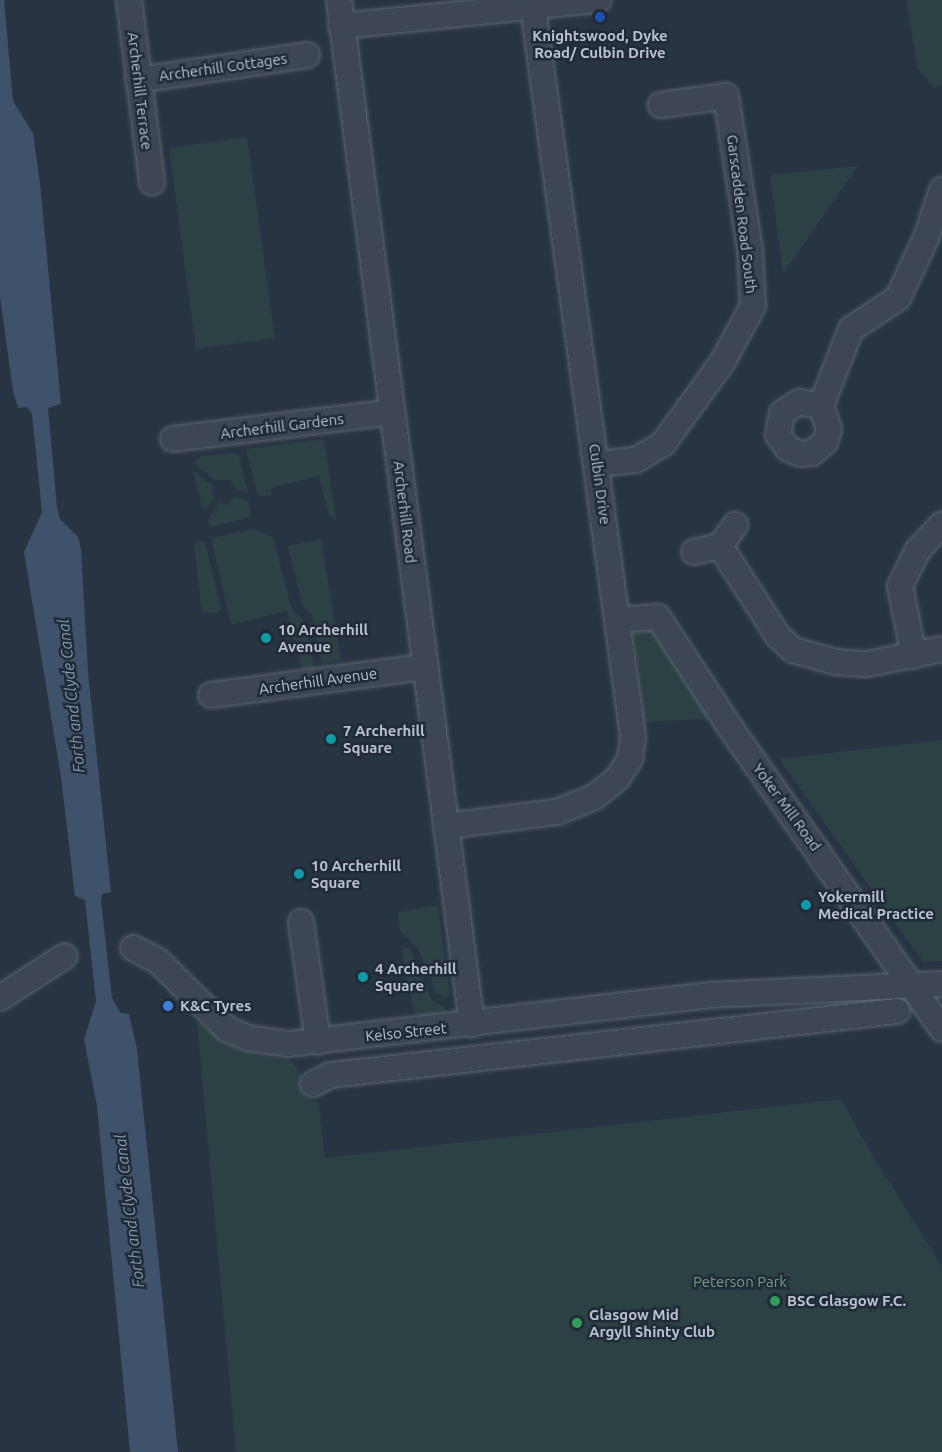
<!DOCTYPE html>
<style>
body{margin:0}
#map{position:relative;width:942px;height:1452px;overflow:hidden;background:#293442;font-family:Ubuntu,sans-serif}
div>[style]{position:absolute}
.green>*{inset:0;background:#2b4143}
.water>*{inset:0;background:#3f526b}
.roads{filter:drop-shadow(0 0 2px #5b646f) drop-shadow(0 0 2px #5b646f)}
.minor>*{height:24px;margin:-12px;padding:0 12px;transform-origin:12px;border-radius:12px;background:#3d4652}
.dots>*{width:16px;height:16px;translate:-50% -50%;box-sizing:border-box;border:3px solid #212b38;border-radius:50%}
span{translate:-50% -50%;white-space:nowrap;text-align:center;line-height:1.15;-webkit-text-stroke:5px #212b38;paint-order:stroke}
.poi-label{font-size:15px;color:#bac1cc;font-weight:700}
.left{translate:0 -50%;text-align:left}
.street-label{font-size:15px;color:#bac1cc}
.park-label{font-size:15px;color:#729c7b}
.water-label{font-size:16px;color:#8398b2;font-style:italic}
</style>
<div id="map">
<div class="green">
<i style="clip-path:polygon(906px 0,942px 0,942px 84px,935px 88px,918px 69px)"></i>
<i style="clip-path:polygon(247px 137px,275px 338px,196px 349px,169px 148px)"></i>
<i style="clip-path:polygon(858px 166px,783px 274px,770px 175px)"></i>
<i style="clip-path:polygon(324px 439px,336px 521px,329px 515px,319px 476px,271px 488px,272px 495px,258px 496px,246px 449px)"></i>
<i style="clip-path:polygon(235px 453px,239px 455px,248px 493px,235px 489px,230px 480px,214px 480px,194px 463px,201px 456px)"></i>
<i style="clip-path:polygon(193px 470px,214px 487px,211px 492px,215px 497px,203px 511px)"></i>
<i style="clip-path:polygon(234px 497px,249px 501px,251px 517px,211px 527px,207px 522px,219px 502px,228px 505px)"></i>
<i style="clip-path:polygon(254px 529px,273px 537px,292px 610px,305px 622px,315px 668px,302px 669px,287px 611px,231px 625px,211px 538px)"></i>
<i style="clip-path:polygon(321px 539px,341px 660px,321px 663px,312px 614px,303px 607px,288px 546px)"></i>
<i style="clip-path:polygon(197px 540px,205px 542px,221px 609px,217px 613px,202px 612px,194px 546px)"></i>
<i style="clip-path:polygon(646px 620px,720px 718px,644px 722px,633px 622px)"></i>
<i style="clip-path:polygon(942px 740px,942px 961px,923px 962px,779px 759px)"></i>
<i style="clip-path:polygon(438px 905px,450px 996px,445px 998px,435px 991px,418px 948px,400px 931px,398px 912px)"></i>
<i style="clip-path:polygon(401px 946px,410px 949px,432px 1000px,445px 1007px,445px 1014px,422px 1017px,414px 1012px)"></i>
<i style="clip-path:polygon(197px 1022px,239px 1050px,292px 1061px,303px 1077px,303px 1094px,319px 1104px,325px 1158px,841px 1099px,874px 1158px,942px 1266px,942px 1452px,236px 1452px)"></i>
</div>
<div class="water">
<i style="clip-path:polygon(0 0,4px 0,13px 101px,33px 133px,40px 183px,61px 404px,48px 408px,57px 507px,60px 519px,78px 537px,81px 549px,88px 672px,111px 892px,102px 894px,101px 901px,112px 998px,121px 1013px,129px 1014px,137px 1049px,178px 1452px,130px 1452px,97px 1106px,84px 1039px,96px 1001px,85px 900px,75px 896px,61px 777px,24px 552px,42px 512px,32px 414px,27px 407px,18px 408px,13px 391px,0 297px)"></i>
</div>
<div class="roads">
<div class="minor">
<i style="left:129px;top:0;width:184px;rotate:82.8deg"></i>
<i style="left:339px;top:0;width:1033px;rotate:82.6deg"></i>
<i style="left:341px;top:26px;width:259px;rotate:-5.8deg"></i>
<i style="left:138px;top:80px;width:171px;rotate:-8.4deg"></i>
<i style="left:821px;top:406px;width:22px;rotate:-170deg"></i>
<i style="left:799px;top:402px;width:20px;rotate:147deg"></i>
<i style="left:782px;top:413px;width:22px;rotate:100deg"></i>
<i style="left:778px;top:435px;width:17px;rotate:54deg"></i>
<i style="left:788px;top:449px;width:14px;rotate:21deg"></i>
<i style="left:801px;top:454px;width:11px;rotate:-5deg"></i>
<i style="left:812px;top:453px;width:17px;rotate:-40deg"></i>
<i style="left:825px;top:442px;width:14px;rotate:-73deg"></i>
<i style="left:829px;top:429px;width:24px;rotate:-109deg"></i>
<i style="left:821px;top:406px;width:83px;rotate:-68.7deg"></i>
<i style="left:851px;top:329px;width:56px;rotate:-33.4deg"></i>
<i style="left:898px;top:298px;width:66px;rotate:-65deg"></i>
<i style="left:926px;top:238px;width:51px;rotate:-71.6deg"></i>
<i style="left:173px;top:439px;width:221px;rotate:-7deg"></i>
<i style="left:597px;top:464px;width:39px;rotate:-6deg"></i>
<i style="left:636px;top:460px;width:31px;rotate:-31deg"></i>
<i style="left:663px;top:444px;width:102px;rotate:-54.1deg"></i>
<i style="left:723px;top:361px;width:63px;rotate:-61.4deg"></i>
<i style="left:753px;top:306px;width:56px;rotate:-93.1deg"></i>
<i style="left:750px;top:250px;width:156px;rotate:-98.9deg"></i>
<i style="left:726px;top:96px;width:66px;rotate:172.1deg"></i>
<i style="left:720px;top:546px;width:107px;rotate:57.2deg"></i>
<i style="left:778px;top:636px;width:21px;rotate:43deg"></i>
<i style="left:793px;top:650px;width:45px;rotate:15.6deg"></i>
<i style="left:836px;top:662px;width:31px;rotate:4deg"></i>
<i style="left:867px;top:664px;width:76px;rotate:-11.3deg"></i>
<i style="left:694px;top:552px;width:27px;rotate:-13deg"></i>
<i style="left:720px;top:546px;width:26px;rotate:-54deg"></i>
<i style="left:618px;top:620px;width:40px;rotate:-4.3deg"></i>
<i style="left:658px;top:617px;width:130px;rotate:56.9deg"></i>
<i style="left:729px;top:726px;width:370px;rotate:54.9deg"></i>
<i style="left:914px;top:656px;width:71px;rotate:-101.3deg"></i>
<i style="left:900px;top:586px;width:40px;rotate:-63.4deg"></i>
<i style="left:918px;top:550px;width:35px;rotate:-47deg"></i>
<i style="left:211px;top:695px;width:216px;rotate:-7.5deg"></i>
<i style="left:446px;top:826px;width:112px;rotate:-7.2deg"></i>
<i style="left:557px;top:812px;width:40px;rotate:-22deg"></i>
<i style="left:594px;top:797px;width:29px;rotate:-38deg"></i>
<i style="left:617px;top:779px;width:24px;rotate:-57deg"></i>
<i style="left:630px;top:759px;width:22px;rotate:-82deg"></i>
<i style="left:633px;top:737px;width:737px;rotate:-97.8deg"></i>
<i style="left:301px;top:922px;width:121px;rotate:81.9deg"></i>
<i style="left:133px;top:948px;width:28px;rotate:27deg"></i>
<i style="left:158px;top:961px;width:97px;rotate:44.6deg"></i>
<i style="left:227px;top:1029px;width:23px;rotate:23deg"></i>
<i style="left:248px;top:1038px;width:40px;rotate:8.5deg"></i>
<i style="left:288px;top:1044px;width:427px;rotate:-6.6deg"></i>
<i style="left:712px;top:995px;width:230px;rotate:-2.7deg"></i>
<i style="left:0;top:998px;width:77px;rotate:-32.9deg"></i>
<i style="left:313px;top:1084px;width:20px;rotate:-27deg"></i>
<i style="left:331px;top:1075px;width:570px;rotate:-6.45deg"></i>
</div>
</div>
<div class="dots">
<i style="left:600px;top:17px;background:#1a4fb4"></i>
<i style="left:266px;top:638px;background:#0f9aa8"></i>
<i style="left:331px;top:739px;background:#0f9aa8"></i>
<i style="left:299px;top:874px;background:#0f9aa8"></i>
<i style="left:806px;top:905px;background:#0f9aa8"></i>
<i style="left:363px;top:977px;background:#0f9aa8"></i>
<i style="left:168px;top:1006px;background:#3f7fe0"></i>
<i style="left:775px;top:1301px;background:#2e9e5b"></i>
<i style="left:577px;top:1323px;background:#2e9e5b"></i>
</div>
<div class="poi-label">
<span style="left:600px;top:44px">Knightswood, Dyke<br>Road/ Culbin Drive</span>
<span class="left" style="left:278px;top:638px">10 Archerhill<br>Avenue</span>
<span class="left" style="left:343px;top:739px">7 Archerhill<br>Square</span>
<span class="left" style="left:311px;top:874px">10 Archerhill<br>Square</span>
<span class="left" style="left:818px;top:905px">Yokermill<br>Medical Practice</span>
<span class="left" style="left:375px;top:977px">4 Archerhill<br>Square</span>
<span class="left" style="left:180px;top:1006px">K&amp;C Tyres</span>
<span class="left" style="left:787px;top:1301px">BSC Glasgow F.C.</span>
<span class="left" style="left:589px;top:1323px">Glasgow Mid<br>Argyll Shinty Club</span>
</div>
<div class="street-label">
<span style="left:223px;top:67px;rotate:-8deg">Archerhill Cottages</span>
<span style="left:140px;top:91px;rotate:83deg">Archerhill Terrace</span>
<span style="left:742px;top:214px;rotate:83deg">Garscadden Road South</span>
<span style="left:282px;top:426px;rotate:-7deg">Archerhill Gardens</span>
<span style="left:600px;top:484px;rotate:82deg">Culbin Drive</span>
<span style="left:405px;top:512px;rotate:83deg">Archerhill Road</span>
<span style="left:318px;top:681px;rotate:-8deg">Archerhill Avenue</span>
<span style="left:787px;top:807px;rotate:54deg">Yoker Mill Road</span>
<span style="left:406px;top:1032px;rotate:-6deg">Kelso Street</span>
</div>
<div class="park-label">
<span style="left:740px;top:1282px">Peterson Park</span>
</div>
<div class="water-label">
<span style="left:71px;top:696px;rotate:-96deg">Forth and Clyde Canal</span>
<span style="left:129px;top:1211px;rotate:-97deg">Forth and Clyde Canal</span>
</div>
</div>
